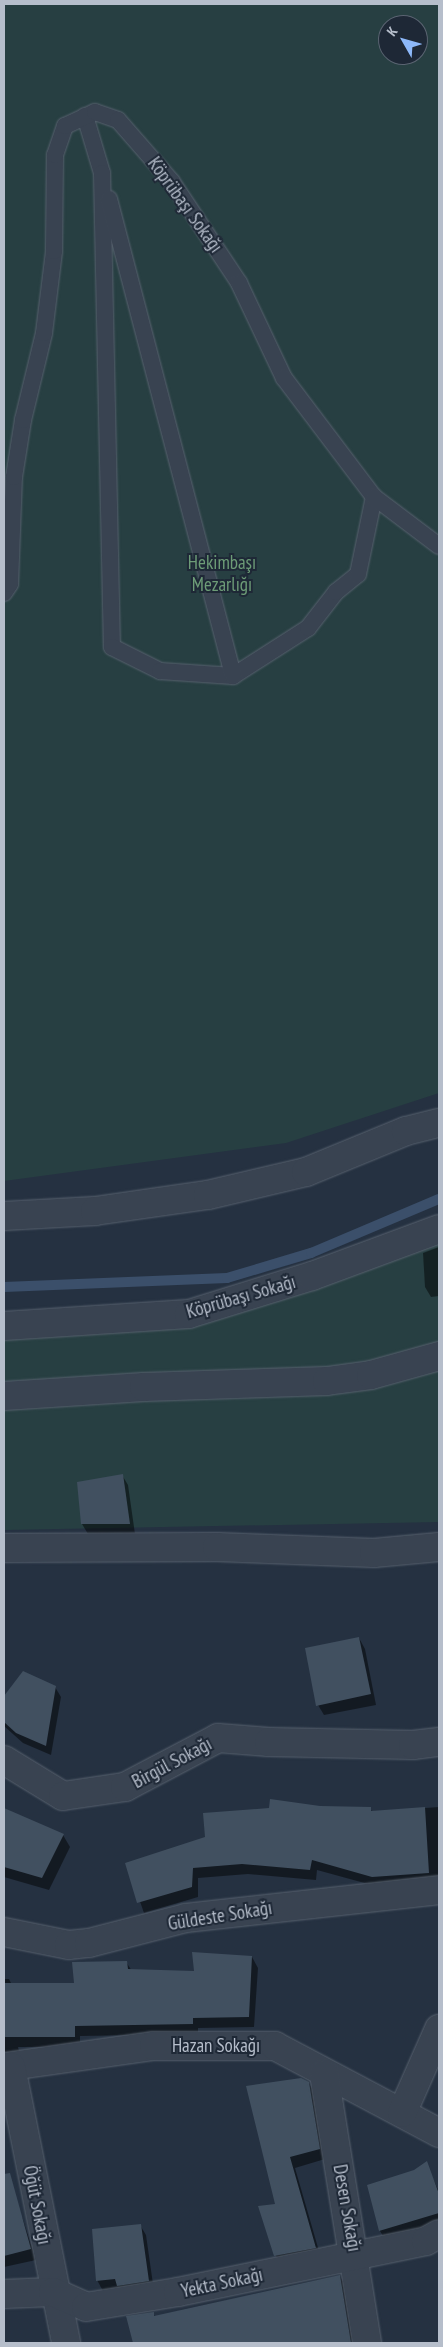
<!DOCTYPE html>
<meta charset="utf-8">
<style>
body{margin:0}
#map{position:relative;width:443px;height:2347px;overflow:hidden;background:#253141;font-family:"PT Sans Narrow",sans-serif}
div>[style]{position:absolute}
.green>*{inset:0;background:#273f42}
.shadow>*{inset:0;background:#0007}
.stream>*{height:10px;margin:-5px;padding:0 5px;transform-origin:5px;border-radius:5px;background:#3b4f6a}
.building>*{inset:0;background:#415060}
.roads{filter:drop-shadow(0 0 1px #57616e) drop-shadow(0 0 1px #57616e)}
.lane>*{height:16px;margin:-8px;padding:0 8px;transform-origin:8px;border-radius:8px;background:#394351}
.street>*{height:28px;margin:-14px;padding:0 14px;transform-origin:14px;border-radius:14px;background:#394351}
span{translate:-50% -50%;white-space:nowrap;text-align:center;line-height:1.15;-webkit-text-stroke:4px #1e2836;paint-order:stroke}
.street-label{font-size:19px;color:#b6becb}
.park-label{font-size:19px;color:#6d9c77}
.frame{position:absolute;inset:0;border:5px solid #b6becb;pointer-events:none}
.north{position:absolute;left:378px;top:15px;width:50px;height:50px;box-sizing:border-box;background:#1e2836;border:1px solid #5b6472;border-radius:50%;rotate:308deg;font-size:14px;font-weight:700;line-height:20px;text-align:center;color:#b6becb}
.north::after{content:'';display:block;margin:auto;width:18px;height:22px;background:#8db8f9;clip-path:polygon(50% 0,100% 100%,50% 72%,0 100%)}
</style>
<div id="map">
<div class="green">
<i style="clip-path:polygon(evenodd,4px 4px,439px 4px,439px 1093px,286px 1143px,4px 1181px,4px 4px,388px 25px,418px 25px,418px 55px,388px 55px,388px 25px)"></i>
<i style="clip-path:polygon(439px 1242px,439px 1522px,4px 1530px,4px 1337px,174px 1325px)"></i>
</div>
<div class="shadow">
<i style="clip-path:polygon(439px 1247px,439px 1296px,431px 1297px,425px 1287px,423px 1253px)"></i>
<i style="clip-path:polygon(122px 1475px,128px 1485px,135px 1534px,88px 1534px,82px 1524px,78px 1483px)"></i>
<i style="clip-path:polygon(359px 1638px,365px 1649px,376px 1705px,324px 1715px,318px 1705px)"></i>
<i style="clip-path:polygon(24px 1672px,55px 1687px,61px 1697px,51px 1755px,23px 1743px,4px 1726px,4px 1698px)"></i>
<i style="clip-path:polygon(439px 1807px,439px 1878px,379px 1887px,317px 1870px,316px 1880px,248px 1874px,198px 1878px,198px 1897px,144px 1913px,127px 1864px,320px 1808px,370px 1808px,372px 1812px)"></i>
<i style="clip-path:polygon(4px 1810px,63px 1835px,70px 1847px,49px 1890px,4px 1877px)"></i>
<i style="clip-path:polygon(252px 1957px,258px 1968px,254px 2027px,198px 2028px,198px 2034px,80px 2036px,80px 2047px,18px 2047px,19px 2051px,4px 2053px,4px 1979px,9px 1979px,12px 1985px,75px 1985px,126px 1962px,132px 1971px,195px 1973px)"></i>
<i style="clip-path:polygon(309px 2083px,315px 2094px,325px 2159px,295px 2168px,321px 2258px,282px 2266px,276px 2256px,277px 2205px)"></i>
<i style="clip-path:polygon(426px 2163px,439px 2192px,439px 2225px,386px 2241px,380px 2231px,369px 2186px,415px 2171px)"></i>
<i style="clip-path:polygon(22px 2217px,36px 2260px,4px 2267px,4px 2221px)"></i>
<i style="clip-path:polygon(140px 2225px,146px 2235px,154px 2291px,103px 2291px,97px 2280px)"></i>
<i style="clip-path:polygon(340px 2276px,346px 2286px,355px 2343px,134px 2343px,127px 2317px,153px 2313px,155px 2317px)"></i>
</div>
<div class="stream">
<i style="left:4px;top:1287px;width:223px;rotate:-2.3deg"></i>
<i style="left:227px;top:1278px;width:88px;rotate:-16.6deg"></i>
<i style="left:311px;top:1253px;width:139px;rotate:-22.9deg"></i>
</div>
<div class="building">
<i style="clip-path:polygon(123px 1474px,130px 1524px,81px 1524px,77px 1482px)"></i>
<i style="clip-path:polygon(359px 1637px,371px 1694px,316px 1706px,305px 1648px)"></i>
<i style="clip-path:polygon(23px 1671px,56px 1686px,46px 1746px,16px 1733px,4px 1722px,4px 1696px)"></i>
<i style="clip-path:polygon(270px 1799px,320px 1806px,371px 1807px,371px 1811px,425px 1807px,429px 1873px,372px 1877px,312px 1860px,310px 1870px,242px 1864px,193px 1868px,192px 1887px,137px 1903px,125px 1863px,205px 1837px,203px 1813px,269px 1808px)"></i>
<i style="clip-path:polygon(4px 1808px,64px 1834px,42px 1878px,4px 1867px)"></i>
<i style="clip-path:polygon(192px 1952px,252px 1956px,249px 2017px,193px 2018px,193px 2024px,75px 2026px,75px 2037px,4px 2037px,4px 1983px,74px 1983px,72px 1962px,127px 1961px,128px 1969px,194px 1971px)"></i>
<i style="clip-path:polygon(301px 2078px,309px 2082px,320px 2149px,290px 2157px,316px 2248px,274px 2256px,258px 2206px,275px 2204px,246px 2086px)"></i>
<i style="clip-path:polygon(427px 2161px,439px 2194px,439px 2213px,379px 2231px,367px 2185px,414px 2170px)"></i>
<i style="clip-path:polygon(10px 2173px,31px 2249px,4px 2256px,4px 2174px)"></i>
<i style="clip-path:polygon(141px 2224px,149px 2281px,117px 2286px,115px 2279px,96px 2281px,92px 2229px)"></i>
<i style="clip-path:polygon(340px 2275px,351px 2343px,133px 2343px,126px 2316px,154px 2312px,154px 2316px)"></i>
</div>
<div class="roads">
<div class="lane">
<i style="left:85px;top:116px;width:59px;rotate:73.4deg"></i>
<i style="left:102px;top:173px;width:474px;rotate:88.8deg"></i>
<i style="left:112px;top:647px;width:54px;rotate:26.6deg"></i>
<i style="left:160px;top:671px;width:73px;rotate:3.9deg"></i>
<i style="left:233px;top:676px;width:89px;rotate:-32.6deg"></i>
<i style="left:308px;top:628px;width:46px;rotate:-52.1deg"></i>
<i style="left:336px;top:592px;width:28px;rotate:-39deg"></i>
<i style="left:358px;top:574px;width:79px;rotate:-78.3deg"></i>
<i style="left:109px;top:199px;width:493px;rotate:75.4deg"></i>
<i style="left:4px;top:593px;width:11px;rotate:-56deg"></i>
<i style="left:10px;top:584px;width:107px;rotate:-87.9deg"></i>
<i style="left:14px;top:477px;width:58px;rotate:-81deg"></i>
<i style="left:23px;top:420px;width:89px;rotate:-76.4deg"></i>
<i style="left:44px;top:333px;width:83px;rotate:-83deg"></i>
<i style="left:54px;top:251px;width:96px;rotate:-89.4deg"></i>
<i style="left:55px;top:155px;width:31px;rotate:-71deg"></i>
<i style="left:65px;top:126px;width:33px;rotate:-25deg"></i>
<i style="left:95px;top:112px;width:24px;rotate:19deg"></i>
<i style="left:118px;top:120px;width:82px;rotate:48.9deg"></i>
<i style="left:172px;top:182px;width:121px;rotate:56.4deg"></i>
<i style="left:239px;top:283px;width:105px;rotate:64.7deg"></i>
<i style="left:284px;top:378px;width:149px;rotate:52.9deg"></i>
<i style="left:374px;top:497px;width:81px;rotate:37deg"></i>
</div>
<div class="street">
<i style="left:4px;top:1216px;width:91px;rotate:-3.1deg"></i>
<i style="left:95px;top:1211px;width:114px;rotate:-8.1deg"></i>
<i style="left:208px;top:1195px;width:101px;rotate:-13.2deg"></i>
<i style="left:306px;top:1172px;width:108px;rotate:-22.3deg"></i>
<i style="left:406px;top:1131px;width:34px;rotate:-14deg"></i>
<i style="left:4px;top:1326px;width:185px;rotate:-3.7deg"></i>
<i style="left:189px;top:1314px;width:129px;rotate:-17.2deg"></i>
<i style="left:312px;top:1276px;width:135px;rotate:-20.3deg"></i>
<i style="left:4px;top:1396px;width:140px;rotate:-3.7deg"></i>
<i style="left:144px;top:1387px;width:183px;rotate:-1.9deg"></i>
<i style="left:327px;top:1381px;width:44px;rotate:-7.8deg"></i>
<i style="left:371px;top:1375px;width:71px;rotate:-15.6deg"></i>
<i style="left:4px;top:1548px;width:213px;rotate:-0.3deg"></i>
<i style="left:217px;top:1547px;width:157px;rotate:2.2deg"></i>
<i style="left:374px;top:1553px;width:65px;rotate:-5.3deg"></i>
<i style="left:4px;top:1760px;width:69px;rotate:31.4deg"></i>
<i style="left:63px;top:1796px;width:63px;rotate:-8.3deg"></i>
<i style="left:125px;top:1787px;width:105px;rotate:-27.8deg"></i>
<i style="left:218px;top:1738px;width:51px;rotate:4.5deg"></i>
<i style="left:269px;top:1742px;width:144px;rotate:1.2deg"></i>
<i style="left:413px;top:1745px;width:26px;rotate:-7deg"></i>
<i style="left:4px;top:1932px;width:66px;rotate:11.3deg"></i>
<i style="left:69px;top:1945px;width:20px;rotate:-6deg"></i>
<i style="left:89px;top:1943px;width:100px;rotate:-14.5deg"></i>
<i style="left:186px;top:1918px;width:255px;rotate:-6.3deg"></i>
<i style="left:4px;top:2067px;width:151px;rotate:-8deg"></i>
<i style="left:154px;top:2046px;width:121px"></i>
<i style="left:275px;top:2046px;width:186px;rotate:27.9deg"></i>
<i style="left:11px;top:2067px;width:281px;rotate:78.7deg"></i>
<i style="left:324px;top:2074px;width:272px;rotate:80.9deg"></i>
<i style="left:402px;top:2113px;width:92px;rotate:-66.2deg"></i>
<i style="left:4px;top:2294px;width:49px;rotate:-2.3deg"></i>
<i style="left:53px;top:2292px;width:36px;rotate:24deg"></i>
<i style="left:86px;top:2307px;width:93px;rotate:-9.3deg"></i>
<i style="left:178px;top:2292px;width:253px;rotate:-11.6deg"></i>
<i style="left:426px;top:2241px;width:15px;rotate:-28deg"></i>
</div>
</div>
<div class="street-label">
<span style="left:185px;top:205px;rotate:54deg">Köprübaşı Sokağı</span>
<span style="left:241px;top:1297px;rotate:-16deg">Köprübaşı Sokağı</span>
<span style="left:172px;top:1763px;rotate:-28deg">Birgül Sokağı</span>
<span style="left:220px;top:1916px;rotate:-9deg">Güldeste Sokağı</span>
<span style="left:216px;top:2046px">Hazan Sokağı</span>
<span style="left:37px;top:2205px;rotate:79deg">Öğüt Sokağı</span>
<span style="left:347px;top:2208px;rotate:80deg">Desen Sokağı</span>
<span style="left:222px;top:2283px;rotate:-12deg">Yekta Sokağı</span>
</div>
<div class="park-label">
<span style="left:222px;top:574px">Hekimbaşı<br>Mezarlığı</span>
</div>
<div class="frame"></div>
<div class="north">K</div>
</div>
